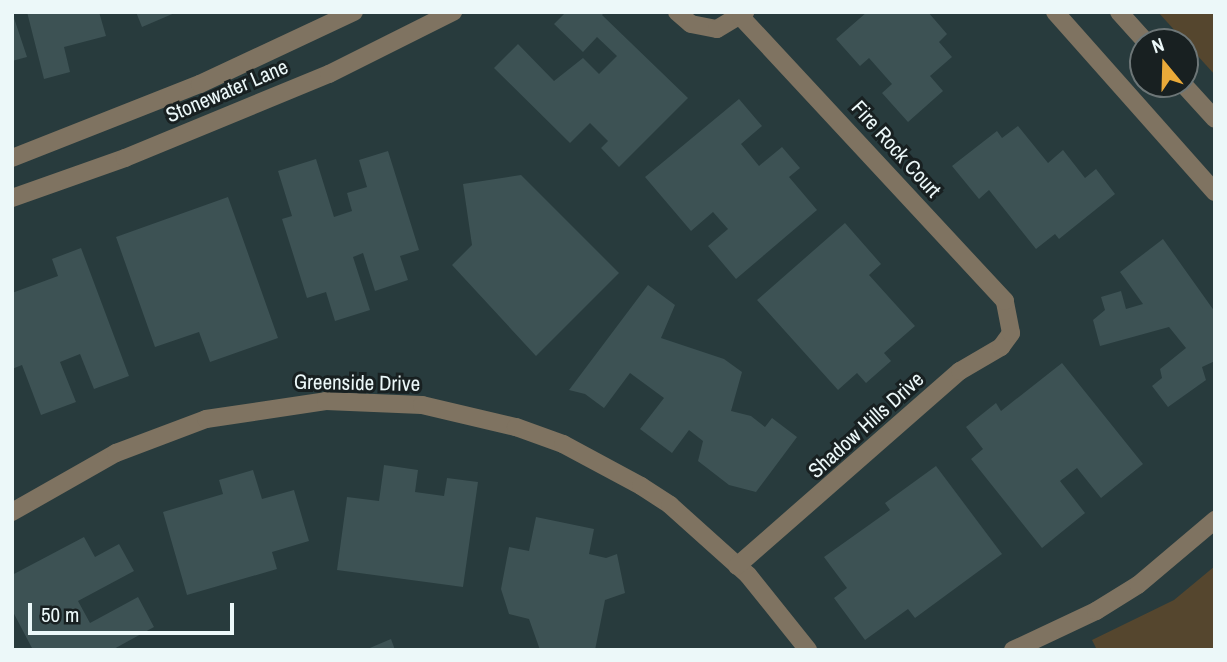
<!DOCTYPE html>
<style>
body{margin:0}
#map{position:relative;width:1227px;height:662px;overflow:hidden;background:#283b3d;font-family:"Archivo Narrow",sans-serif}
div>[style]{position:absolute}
.green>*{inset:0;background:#55462e}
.building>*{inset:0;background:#3d5254}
.minor>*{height:18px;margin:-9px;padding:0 9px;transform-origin:9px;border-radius:9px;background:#7f7361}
span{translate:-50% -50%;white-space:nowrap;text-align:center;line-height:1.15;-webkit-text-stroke:6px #182021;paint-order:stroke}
.street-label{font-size:21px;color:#ecf8f9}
.frame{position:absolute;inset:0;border:14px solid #ecf8f9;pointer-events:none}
.north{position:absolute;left:1129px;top:28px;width:70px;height:70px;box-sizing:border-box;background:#182021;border:2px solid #6d7677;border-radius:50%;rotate:341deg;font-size:19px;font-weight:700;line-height:28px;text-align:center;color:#ecf8f9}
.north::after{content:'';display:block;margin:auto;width:24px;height:32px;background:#eaaa39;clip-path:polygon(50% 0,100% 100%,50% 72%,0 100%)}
.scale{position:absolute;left:28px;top:603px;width:206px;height:32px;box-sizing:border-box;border:4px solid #ecf8f9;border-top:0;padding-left:9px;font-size:21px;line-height:24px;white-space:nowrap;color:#ecf8f9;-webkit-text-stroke:5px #182021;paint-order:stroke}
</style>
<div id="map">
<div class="green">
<i style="clip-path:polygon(1158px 12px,1215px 12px,1215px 75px)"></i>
<i style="clip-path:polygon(1215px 566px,1215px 650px,1097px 650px,1092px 640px,1174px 600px)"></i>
</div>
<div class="building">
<i style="clip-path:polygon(12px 12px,27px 57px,12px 61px)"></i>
<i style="clip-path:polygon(27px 12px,99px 12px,106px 36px,64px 47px,70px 72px,44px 79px)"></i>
<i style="clip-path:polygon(136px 12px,177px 12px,142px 27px)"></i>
<i style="clip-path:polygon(566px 12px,605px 12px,602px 15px,688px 98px,619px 167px,601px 148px,608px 141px,590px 123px,570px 143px,494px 68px,518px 44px,554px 81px,583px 58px,599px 74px,617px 56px,597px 37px,583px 52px,554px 24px)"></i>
<i style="clip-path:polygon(867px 12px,928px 12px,947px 34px,939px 42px,952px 57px,930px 76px,943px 91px,908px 122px,882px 93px,892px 84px,869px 58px,860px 66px,836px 39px)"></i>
<i style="clip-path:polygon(739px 99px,762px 126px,741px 144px,759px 166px,782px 147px,800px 168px,789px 177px,817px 210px,736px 279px,708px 246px,728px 229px,713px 212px,691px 231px,645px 177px)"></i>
<i style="clip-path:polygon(1018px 126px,1048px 163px,1063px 150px,1085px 178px,1096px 169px,1115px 194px,1059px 239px,1055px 234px,1036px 249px,989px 190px,979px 199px,952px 166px,997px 131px,1002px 138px)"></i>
<i style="clip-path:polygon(388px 151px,419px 250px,400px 256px,408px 280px,375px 291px,363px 253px,353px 257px,370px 310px,335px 321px,326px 292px,307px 298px,282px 219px,292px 216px,278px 171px,316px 159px,334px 217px,352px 211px,347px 193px,367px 187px,359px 160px)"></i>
<i style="clip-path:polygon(521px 175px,619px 273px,536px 356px,452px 265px,472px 245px,463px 184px)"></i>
<i style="clip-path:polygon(228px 197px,278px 338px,210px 362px,199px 332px,155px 347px,116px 237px)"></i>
<i style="clip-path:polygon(845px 223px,881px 264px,869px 275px,915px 326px,884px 353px,891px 361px,866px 383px,857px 373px,838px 390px,757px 300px)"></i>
<i style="clip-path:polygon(1163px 239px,1215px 312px,1215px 361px,1202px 367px,1206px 380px,1168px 407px,1152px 386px,1162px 378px,1160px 369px,1186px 348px,1169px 327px,1100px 346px,1093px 320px,1105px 310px,1101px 297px,1121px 291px,1126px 309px,1143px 304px,1120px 272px)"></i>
<i style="clip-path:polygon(81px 248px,129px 376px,94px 389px,80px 354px,60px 362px,76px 402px,41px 415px,22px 365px,12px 369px,12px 293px,58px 276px,52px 259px)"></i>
<i style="clip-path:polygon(648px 285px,675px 305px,661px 338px,724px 359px,742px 372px,731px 411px,751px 416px,765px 427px,772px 418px,797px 437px,756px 492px,729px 485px,698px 461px,703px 441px,689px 430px,672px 453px,640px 429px,664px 398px,630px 373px,604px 408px,585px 394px,569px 390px)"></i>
<i style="clip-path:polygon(1062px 363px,1143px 464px,1101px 498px,1077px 468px,1060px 481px,1085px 513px,1042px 548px,971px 459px,983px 449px,966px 427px,996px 403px,1001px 411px)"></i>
<i style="clip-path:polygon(384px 465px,418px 470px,415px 492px,444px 496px,447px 478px,478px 482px,463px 587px,337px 570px,347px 497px,379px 501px)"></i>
<i style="clip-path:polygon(936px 466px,1002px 554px,915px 618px,908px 609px,865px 640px,834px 598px,847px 588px,824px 557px,890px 510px,885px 503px)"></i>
<i style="clip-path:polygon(253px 470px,262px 499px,294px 490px,309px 541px,272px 552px,277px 569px,187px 595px,163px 512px,223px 494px,219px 480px)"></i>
<i style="clip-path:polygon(536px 517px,594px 529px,589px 554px,606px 558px,617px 554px,625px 593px,605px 600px,595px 650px,540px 650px,529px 619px,509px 614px,501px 589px,509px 547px,529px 551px)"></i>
<i style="clip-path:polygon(84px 537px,95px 557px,119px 544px,134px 571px,78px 601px,90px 623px,138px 597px,154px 627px,112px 650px,33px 650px,12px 610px,12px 575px)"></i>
<i style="clip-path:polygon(391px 639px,395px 650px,365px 650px)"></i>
</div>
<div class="minor">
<i style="left:677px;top:12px;width:18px;rotate:41deg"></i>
<i style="left:691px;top:24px;width:26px;rotate:11deg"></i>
<i style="left:717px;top:29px;width:33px;rotate:-31deg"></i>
<i style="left:1055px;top:12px;width:241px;rotate:48.4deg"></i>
<i style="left:1119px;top:12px;width:40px;rotate:48deg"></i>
<i style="left:1183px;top:84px;width:47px;rotate:47.6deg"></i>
<i style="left:12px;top:158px;width:202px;rotate:-21.5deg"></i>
<i style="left:200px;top:84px;width:170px;rotate:-25.1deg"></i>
<i style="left:12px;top:198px;width:120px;rotate:-19.5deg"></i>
<i style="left:125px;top:158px;width:221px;rotate:-22.4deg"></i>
<i style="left:329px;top:74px;width:139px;rotate:-26.6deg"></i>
<i style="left:12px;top:512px;width:120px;rotate:-29.6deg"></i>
<i style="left:116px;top:453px;width:96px;rotate:-20.7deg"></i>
<i style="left:206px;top:419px;width:121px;rotate:-8.5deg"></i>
<i style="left:326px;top:401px;width:96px;rotate:2.4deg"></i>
<i style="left:422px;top:405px;width:97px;rotate:13.2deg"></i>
<i style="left:516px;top:427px;width:50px;rotate:19.9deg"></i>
<i style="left:563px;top:444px;width:89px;rotate:28.3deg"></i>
<i style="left:641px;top:486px;width:35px;rotate:33deg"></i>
<i style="left:670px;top:505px;width:105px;rotate:41.9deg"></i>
<i style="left:748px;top:575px;width:96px;rotate:51.3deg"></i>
<i style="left:737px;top:566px;width:296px;rotate:-41.2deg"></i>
<i style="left:960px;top:371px;width:48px;rotate:-30.3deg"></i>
<i style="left:1001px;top:347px;width:17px;rotate:-54deg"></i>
<i style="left:1011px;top:333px;width:33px;rotate:-101deg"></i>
<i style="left:1005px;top:301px;width:388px;rotate:-132.9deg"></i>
<i style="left:1013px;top:650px;width:92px;rotate:-25.2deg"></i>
<i style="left:1096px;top:611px;width:49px;rotate:-31.8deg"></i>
<i style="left:1138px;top:585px;width:101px;rotate:-40.2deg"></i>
</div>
<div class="street-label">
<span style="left:227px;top:91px;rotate:-23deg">Stonewater Lane</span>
<span style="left:896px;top:149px;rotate:48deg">Fire Rock Court</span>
<span style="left:357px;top:383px;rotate:1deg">Greenside Drive</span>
<span style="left:866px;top:425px;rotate:-42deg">Shadow Hills Drive</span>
</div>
<div class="frame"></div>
<div class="north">N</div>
<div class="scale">50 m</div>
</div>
